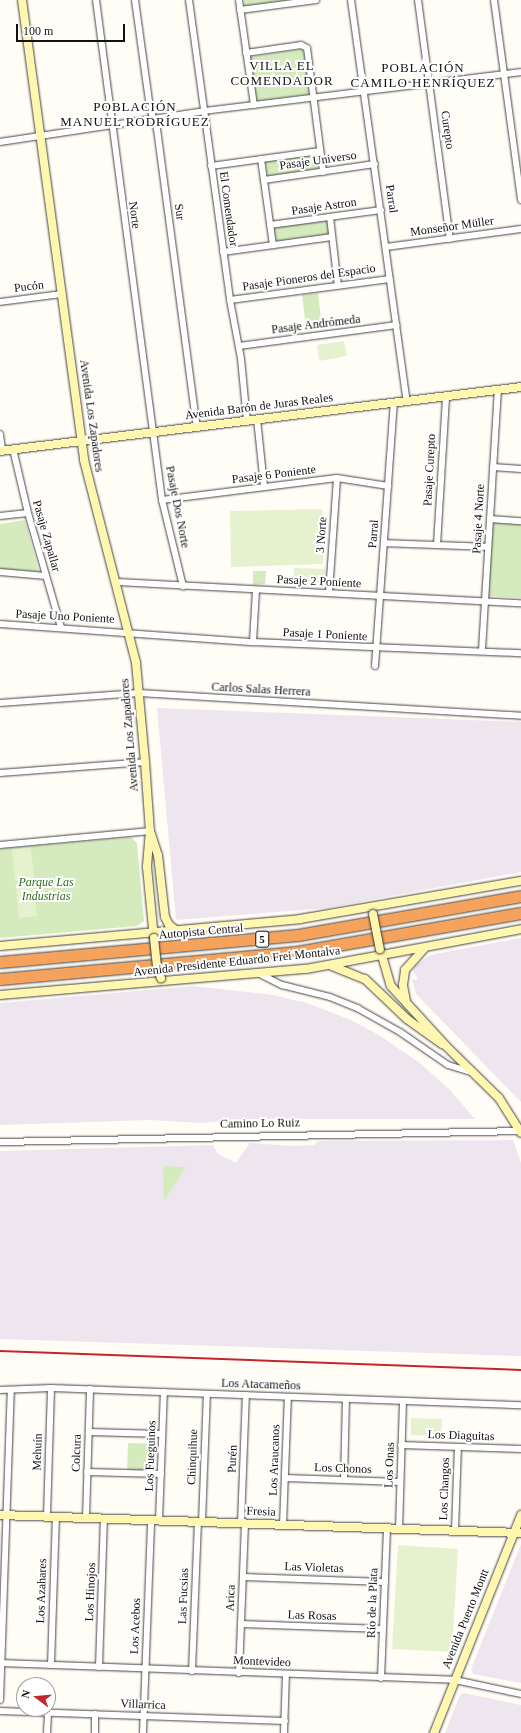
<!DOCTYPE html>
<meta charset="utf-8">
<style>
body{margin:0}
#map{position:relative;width:521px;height:1733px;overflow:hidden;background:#fffdf5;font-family:"Times New Roman",serif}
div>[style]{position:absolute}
.industrial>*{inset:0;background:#eee6ef}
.green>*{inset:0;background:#d5ebbd}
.pitch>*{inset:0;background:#e6f2cf}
.roads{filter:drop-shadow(0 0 1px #444) drop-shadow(0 0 1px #444)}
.street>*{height:6px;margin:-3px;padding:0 3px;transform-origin:3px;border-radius:3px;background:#fff}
.secondary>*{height:8px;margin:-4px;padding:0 4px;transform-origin:4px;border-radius:4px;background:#fff6b0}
.highway>*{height:11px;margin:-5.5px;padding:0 5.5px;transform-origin:5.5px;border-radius:5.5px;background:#f5a25d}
.rail>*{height:2px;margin:-1px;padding:0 1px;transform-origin:1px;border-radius:1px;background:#c4262e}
.bridges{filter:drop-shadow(0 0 1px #333) drop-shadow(0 0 1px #333)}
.secondary-bridge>*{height:8px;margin:-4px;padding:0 4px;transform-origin:4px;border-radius:4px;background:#fff6b0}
span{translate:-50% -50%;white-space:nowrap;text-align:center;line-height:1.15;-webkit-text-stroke:4px #fff;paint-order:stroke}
.shield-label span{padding:1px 3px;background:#fff;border:1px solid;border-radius:3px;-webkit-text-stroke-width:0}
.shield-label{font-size:11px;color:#111;font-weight:700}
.street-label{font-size:12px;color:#111}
.park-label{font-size:12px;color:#2f6b1f;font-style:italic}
.neighbourhood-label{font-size:13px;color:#111;letter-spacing:1px}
.north{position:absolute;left:16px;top:1677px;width:40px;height:40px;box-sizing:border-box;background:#fff;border:1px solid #a0a0a0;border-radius:50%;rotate:286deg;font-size:11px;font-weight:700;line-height:16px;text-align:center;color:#111}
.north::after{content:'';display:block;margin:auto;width:14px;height:18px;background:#c4262e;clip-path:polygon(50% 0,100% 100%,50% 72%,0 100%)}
.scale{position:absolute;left:16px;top:24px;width:109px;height:18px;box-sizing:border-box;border:2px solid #111;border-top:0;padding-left:5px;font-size:12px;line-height:14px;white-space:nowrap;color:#111;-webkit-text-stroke:3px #fff;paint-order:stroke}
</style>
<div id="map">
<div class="industrial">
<i style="clip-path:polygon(157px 708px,521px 722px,521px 872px,327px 908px,176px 920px)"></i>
<i style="clip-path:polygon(521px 938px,521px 1102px,416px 994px,412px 980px,418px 979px,413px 971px,415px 966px,430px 955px)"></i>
<i style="clip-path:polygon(193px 986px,273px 995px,307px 1003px,351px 1020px,379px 1035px,421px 1064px,450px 1090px,475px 1119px,243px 1119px,201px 1123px,150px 1120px,0 1125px,0 1003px)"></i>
<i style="clip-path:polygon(513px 1140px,521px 1163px,521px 1356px,0 1339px,0 1151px,213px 1145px,218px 1154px,236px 1163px,250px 1143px,293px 1146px,314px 1145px,318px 1141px)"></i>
<i style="clip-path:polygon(521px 1544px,521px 1683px,473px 1674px,471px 1669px)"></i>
<i style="clip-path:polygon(464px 1693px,521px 1705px,521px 1733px,445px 1733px,460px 1695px)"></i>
</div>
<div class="green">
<i style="clip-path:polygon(244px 0,296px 0,245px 7px)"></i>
<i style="clip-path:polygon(302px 49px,305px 54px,311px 94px,256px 102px,250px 57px)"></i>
<i style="clip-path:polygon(316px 153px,318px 172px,268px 178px,265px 160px)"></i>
<i style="clip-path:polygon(328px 220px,330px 235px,276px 242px,274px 227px)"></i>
<i style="clip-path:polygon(318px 293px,322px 327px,306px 329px,302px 295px)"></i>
<i style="clip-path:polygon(25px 520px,39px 572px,0 569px,0 524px)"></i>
<i style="clip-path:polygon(493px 522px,521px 524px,521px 598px,488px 596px)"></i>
<i style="clip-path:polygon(253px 571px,266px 571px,265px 584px,253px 585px)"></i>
<i style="clip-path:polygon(131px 837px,137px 843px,144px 921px,137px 926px,0 938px,0 849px)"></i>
<i style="clip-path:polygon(163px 1166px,186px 1167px,164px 1201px)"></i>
<i style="clip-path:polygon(128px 1443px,155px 1444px,153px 1473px,127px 1472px)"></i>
</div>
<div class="pitch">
<i style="clip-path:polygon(344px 341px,347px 356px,319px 361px,317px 345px)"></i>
<i style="clip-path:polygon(322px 509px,323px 564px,231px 567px,230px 511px)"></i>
<i style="clip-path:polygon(294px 568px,325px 569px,324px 585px,293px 584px)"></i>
<i style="clip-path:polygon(31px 847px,34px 880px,15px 881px,12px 849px)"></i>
<i style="clip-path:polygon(33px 883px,37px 916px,19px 918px,16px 885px)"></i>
<i style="clip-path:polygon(411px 1418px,442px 1419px,441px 1436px,411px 1435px)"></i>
<i style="clip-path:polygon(398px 1545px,458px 1549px,452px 1652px,392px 1649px)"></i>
</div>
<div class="roads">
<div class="street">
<i style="left:96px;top:0;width:504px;rotate:82.48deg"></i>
<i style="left:162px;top:500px;width:89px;rotate:76.3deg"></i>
<i style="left:135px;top:0;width:109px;rotate:82.1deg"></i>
<i style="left:150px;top:108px;width:22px;rotate:72deg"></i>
<i style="left:157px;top:129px;width:301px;rotate:82.4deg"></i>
<i style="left:189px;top:0;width:303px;rotate:82.2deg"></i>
<i style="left:230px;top:300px;width:60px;rotate:79.4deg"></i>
<i style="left:241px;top:359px;width:62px;rotate:84.5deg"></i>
<i style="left:239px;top:0;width:106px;rotate:81.9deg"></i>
<i style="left:351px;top:0;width:405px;rotate:82.1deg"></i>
<i style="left:418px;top:0;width:241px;rotate:82.4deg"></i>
<i style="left:494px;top:0;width:202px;rotate:82.3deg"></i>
<i style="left:240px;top:10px;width:77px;rotate:-7.5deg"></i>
<i style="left:246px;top:53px;width:56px;rotate:-8.3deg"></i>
<i style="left:301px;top:45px;width:7px;rotate:27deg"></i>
<i style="left:307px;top:48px;width:125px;rotate:82.6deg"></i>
<i style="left:0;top:142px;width:206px;rotate:-8.6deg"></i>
<i style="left:204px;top:111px;width:319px;rotate:-7deg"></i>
<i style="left:261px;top:159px;width:87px;rotate:82.1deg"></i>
<i style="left:211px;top:166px;width:110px;rotate:-7.8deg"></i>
<i style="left:264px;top:180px;width:112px;rotate:-8.2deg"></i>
<i style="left:330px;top:217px;width:69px;rotate:83.4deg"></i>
<i style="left:270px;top:225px;width:112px;rotate:-7.7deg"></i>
<i style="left:386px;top:247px;width:136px;rotate:-7.6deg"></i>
<i style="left:223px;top:252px;width:110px;rotate:-7.8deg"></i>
<i style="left:230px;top:300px;width:161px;rotate:-7.5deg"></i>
<i style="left:0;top:302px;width:63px;rotate:-7.4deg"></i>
<i style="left:239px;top:346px;width:159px;rotate:-7.6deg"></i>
<i style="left:257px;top:419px;width:67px;rotate:84deg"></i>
<i style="left:0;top:434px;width:17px;rotate:83deg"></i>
<i style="left:13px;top:449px;width:66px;rotate:76.8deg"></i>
<i style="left:28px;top:513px;width:119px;rotate:73.9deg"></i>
<i style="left:493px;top:467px;width:28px;rotate:4deg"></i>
<i style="left:162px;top:500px;width:176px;rotate:-7.2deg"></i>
<i style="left:337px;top:478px;width:52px;rotate:8.9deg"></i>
<i style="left:0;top:516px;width:28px;rotate:-6deg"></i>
<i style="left:490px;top:519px;width:31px;rotate:4deg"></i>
<i style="left:384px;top:543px;width:104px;rotate:2.2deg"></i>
<i style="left:437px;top:545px;width:148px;rotate:-86.5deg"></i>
<i style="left:0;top:572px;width:46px;rotate:5deg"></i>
<i style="left:116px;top:582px;width:406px;rotate:3deg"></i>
<i style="left:329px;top:593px;width:115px;rotate:-86deg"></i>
<i style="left:0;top:624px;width:254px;rotate:4.1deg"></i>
<i style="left:253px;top:642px;width:268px;rotate:2.4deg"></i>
<i style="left:253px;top:642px;width:52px;rotate:-86.7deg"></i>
<i style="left:482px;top:650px;width:260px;rotate:-86.5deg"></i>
<i style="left:375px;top:666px;width:264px;rotate:-85.9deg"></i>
<i style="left:0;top:703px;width:139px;rotate:-4.1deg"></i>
<i style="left:139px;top:693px;width:383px;rotate:3.4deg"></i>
<i style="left:0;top:773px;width:145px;rotate:-4.3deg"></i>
<i style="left:0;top:845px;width:151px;rotate:-5.3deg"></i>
<i style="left:260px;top:974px;width:25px;rotate:27deg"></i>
<i style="left:282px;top:985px;width:49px;rotate:14deg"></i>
<i style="left:330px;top:997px;width:31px;rotate:22deg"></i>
<i style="left:359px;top:1009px;width:47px;rotate:29.3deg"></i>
<i style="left:400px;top:1032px;width:58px;rotate:34.5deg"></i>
<i style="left:448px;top:1065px;width:27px;rotate:17deg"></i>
<i style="left:0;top:1142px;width:521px;rotate:-1.21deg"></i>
<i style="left:0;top:1390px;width:51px;rotate:-2.2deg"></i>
<i style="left:51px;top:1388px;width:470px;rotate:2.1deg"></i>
<i style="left:89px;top:1432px;width:73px;rotate:1.6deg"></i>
<i style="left:401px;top:1445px;width:120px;rotate:1.9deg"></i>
<i style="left:87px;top:1472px;width:74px;rotate:1.5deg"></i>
<i style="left:285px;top:1478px;width:115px;rotate:2deg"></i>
<i style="left:344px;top:1480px;width:81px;rotate:-88.6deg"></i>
<i style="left:47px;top:1516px;width:128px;rotate:-88.2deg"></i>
<i style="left:86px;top:1518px;width:129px;rotate:-88.2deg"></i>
<i style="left:159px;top:1520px;width:128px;rotate:-87.8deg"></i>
<i style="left:202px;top:1522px;width:128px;rotate:-87.8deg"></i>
<i style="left:241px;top:1523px;width:128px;rotate:-87.8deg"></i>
<i style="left:283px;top:1525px;width:128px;rotate:-87.8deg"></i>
<i style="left:399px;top:1529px;width:128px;rotate:-88.2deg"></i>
<i style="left:455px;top:1531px;width:84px;rotate:-88deg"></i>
<i style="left:243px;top:1577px;width:142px;rotate:2deg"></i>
<i style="left:241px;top:1624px;width:142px;rotate:2deg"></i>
<i style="left:0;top:1663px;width:455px;rotate:2.1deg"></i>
<i style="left:455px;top:1680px;width:67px;rotate:12deg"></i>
<i style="left:51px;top:1665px;width:148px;rotate:-88.1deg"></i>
<i style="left:99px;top:1667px;width:149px;rotate:-88.1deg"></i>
<i style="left:192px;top:1671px;width:149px;rotate:-87.7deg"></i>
<i style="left:239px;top:1673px;width:150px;rotate:-87.7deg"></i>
<i style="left:381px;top:1678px;width:149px;rotate:-87.7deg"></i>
<i style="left:0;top:1700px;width:310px;rotate:-88deg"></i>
<i style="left:0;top:1711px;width:285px;rotate:2deg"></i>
<i style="left:47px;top:1733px;width:20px;rotate:-87deg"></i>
<i style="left:95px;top:1733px;width:19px;rotate:-90deg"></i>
<i style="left:143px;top:1733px;width:213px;rotate:-87.8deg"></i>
<i style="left:284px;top:1733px;width:59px;rotate:-88.1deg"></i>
</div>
<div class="secondary">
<i style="left:22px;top:0;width:464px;rotate:82.3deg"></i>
<i style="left:84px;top:460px;width:210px;rotate:75.6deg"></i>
<i style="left:136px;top:663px;width:99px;rotate:84.8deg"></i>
<i style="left:145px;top:762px;width:69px;rotate:85.9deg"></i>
<i style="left:150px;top:831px;width:36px;rotate:95deg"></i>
<i style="left:147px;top:867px;width:71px;rotate:84.4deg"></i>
<i style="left:0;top:451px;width:525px;rotate:-7deg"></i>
<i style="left:151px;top:834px;width:22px;rotate:72deg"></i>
<i style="left:158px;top:855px;width:62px;rotate:83.6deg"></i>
<i style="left:165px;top:917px;width:9px;rotate:63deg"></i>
<i style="left:169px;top:925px;width:10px;rotate:37deg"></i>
<i style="left:0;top:946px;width:301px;rotate:-5.1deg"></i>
<i style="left:300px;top:919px;width:224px;rotate:-9.8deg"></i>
<i style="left:381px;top:952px;width:35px;rotate:74deg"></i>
<i style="left:391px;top:986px;width:81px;rotate:47.5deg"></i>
<i style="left:446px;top:1046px;width:74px;rotate:44.5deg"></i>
<i style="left:499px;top:1098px;width:41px;rotate:57.8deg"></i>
<i style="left:332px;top:966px;width:35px;rotate:22deg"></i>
<i style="left:365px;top:979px;width:58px;rotate:43.6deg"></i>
<i style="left:407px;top:1019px;width:43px;rotate:35.5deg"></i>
<i style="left:0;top:995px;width:307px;rotate:-4.9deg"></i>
<i style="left:306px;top:969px;width:219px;rotate:-10.5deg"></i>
<i style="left:406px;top:1001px;width:16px;rotate:-101deg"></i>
<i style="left:403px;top:985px;width:15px;rotate:-82deg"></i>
<i style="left:405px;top:970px;width:28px;rotate:-48deg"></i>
<i style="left:0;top:1515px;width:521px;rotate:1.98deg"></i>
<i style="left:434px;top:1733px;width:235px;rotate:-68.2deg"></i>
</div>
<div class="highway">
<i style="left:0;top:962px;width:299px;rotate:-5.2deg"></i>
<i style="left:298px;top:935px;width:226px;rotate:-9.9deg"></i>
<i style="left:0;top:979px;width:298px;rotate:-5.2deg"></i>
<i style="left:297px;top:952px;width:227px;rotate:-9.9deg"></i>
</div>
</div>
<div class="rail">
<i style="left:0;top:1351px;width:521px;rotate:2.09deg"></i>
</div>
<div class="bridges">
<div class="secondary-bridge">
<i style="left:373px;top:914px;width:36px;rotate:79deg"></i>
<i style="left:154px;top:938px;width:29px;rotate:84deg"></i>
<i style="left:157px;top:967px;width:12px;rotate:70deg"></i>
</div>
</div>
<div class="shield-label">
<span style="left:262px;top:939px">5</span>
</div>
<div class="street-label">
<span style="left:447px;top:130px;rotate:82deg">Curepto</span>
<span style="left:318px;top:161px;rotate:-8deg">Pasaje Universo</span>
<span style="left:391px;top:199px;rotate:82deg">Parral</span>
<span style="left:324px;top:207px;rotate:-8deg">Pasaje Astron</span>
<span style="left:228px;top:209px;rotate:82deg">El Comendador</span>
<span style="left:179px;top:212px;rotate:82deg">Sur</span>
<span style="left:134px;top:215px;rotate:82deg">Norte</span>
<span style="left:452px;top:227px;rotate:-8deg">Monseñor Müller</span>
<span style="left:309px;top:278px;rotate:-8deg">Pasaje Pioneros del Espacio</span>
<span style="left:29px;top:287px;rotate:-7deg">Pucón</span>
<span style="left:316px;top:325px;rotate:-7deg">Pasaje Andrómeda</span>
<span style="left:259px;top:407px;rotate:-7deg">Avenida Barón de Juras Reales</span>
<span style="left:91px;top:416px;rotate:82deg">Avenida Los Zapadores</span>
<span style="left:430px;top:470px;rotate:-87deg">Pasaje Curepto</span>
<span style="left:274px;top:475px;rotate:-7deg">Pasaje 6 Poniente</span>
<span style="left:177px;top:507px;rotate:79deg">Pasaje Dos Norte</span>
<span style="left:479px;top:519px;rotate:-87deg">Pasaje 4 Norte</span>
<span style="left:374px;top:534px;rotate:-86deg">Parral</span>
<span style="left:322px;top:535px;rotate:-86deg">3 Norte</span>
<span style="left:46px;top:536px;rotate:74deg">Pasaje Zapallar</span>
<span style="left:319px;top:582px;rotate:3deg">Pasaje 2 Poniente</span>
<span style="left:65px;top:617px;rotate:3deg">Pasaje Uno Poniente</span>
<span style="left:325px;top:635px;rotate:3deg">Pasaje 1 Poniente</span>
<span style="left:261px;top:690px;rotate:3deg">Carlos Salas Herrera</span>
<span style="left:130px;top:735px;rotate:-95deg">Avenida Los Zapadores</span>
<span style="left:201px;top:932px;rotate:-5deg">Autopista Central</span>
<span style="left:237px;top:962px;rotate:-6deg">Avenida Presidente Eduardo Frei Montalva</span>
<span style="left:260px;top:1124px;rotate:-1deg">Camino Lo Ruiz</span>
<span style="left:261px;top:1385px;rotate:2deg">Los Atacameños</span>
<span style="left:461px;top:1436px;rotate:2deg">Los Diaguitas</span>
<span style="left:38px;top:1452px;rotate:-88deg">Mehuín</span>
<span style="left:77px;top:1453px;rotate:-88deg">Colcura</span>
<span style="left:151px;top:1456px;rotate:-88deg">Los Fueguinos</span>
<span style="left:193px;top:1457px;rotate:-88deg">Chinquihue</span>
<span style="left:233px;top:1459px;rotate:-88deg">Purén</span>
<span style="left:275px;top:1460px;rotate:-88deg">Los Araucanos</span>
<span style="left:390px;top:1465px;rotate:-88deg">Los Onas</span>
<span style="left:343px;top:1469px;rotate:2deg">Los Chonos</span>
<span style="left:445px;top:1489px;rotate:-88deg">Los Changos</span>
<span style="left:261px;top:1512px;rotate:2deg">Fresia</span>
<span style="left:314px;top:1568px;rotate:2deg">Las Violetas</span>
<span style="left:42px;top:1591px;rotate:-88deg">Los Azahares</span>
<span style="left:91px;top:1592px;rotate:-88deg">Los Hinojos</span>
<span style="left:184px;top:1596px;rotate:-88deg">Las Fucsias</span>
<span style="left:231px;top:1598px;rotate:-88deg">Arica</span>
<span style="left:373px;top:1603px;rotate:-88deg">Río de la Plata</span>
<span style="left:312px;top:1616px;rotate:2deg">Las Rosas</span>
<span style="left:466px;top:1619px;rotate:-68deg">Avenida Puerto Montt</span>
<span style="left:136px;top:1626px;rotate:-88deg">Los Acebos</span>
<span style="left:262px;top:1662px;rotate:2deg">Montevideo</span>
<span style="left:143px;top:1705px;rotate:2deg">Villarrica</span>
</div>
<div class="park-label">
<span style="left:46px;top:890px">Parque Las<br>Industrias</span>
</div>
<div class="neighbourhood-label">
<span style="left:282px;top:74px">VILLA EL<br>COMENDADOR</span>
<span style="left:423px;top:76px">POBLACIÓN<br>CAMILO HENRÍQUEZ</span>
<span style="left:135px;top:115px">POBLACIÓN<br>MANUEL RODRÍGUEZ</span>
</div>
<div class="north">N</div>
<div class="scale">100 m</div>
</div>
